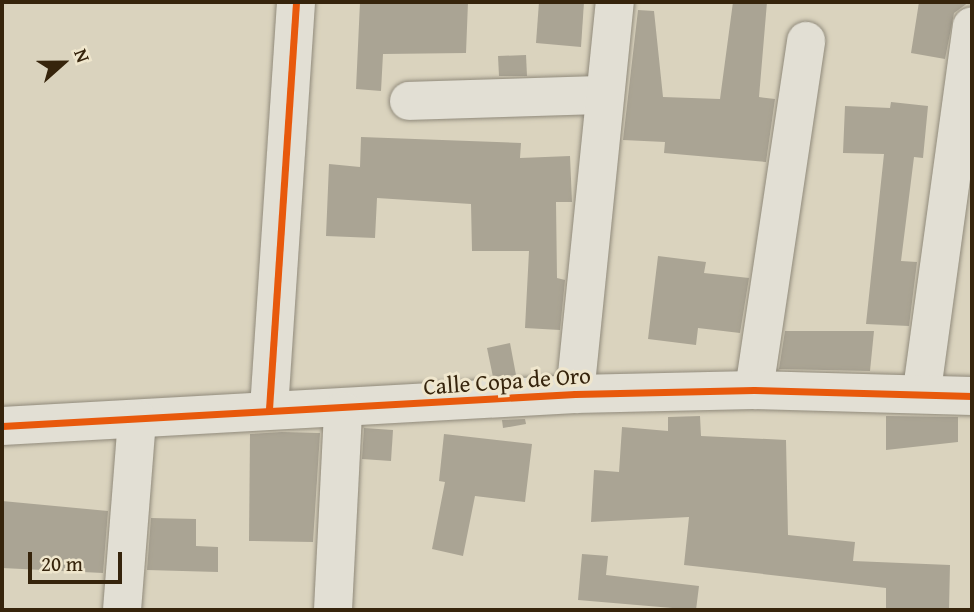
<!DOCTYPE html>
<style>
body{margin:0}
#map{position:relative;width:974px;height:612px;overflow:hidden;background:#dad3be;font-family:"Gentium Book Plus",serif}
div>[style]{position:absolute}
.building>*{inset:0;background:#aaa494}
.roads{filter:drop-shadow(0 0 2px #908a7b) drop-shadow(0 0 2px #908a7b)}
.minor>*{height:38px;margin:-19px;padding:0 19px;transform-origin:19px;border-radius:19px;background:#e2dfd4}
.cycleway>*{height:7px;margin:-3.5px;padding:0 3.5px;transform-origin:3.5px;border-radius:3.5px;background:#e8590c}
span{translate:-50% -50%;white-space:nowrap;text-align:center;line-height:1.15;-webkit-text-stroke:6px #efe6cd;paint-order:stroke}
.street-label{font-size:23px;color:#36240c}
.frame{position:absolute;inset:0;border:4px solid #36240c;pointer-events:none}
.north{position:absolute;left:28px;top:28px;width:70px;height:70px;-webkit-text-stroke:5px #efe6cd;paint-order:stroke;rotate:69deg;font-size:19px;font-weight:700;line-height:28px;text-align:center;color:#36240c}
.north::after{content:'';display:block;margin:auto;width:24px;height:32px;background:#36240c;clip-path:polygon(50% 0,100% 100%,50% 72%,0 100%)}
.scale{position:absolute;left:28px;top:552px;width:94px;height:32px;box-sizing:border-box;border:4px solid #36240c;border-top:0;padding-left:9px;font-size:21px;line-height:24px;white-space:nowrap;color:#36240c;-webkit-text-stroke:5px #efe6cd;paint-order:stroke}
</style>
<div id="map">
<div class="building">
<i style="clip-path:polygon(360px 2px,468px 2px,466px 53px,383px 54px,381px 91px,356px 89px)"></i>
<i style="clip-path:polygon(539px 2px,584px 2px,581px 47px,536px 43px)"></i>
<i style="clip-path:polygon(733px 2px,767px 2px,759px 97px,775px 99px,766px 162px,664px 153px,665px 142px,623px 140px,638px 10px,654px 11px,663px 97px,720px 99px)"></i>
<i style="clip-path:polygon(919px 2px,969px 2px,954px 13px,945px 59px,911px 53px)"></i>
<i style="clip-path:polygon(526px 55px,527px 76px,499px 76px,498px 56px)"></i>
<i style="clip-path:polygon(891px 102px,928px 106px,923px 158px,914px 157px,901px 261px,917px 262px,909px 326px,866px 324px,884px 154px,843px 153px,845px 106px,890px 108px)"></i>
<i style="clip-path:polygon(361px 137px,521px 143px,520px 158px,570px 156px,572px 202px,556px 202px,557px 278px,565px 280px,560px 330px,525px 328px,529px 251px,472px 251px,471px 204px,377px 198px,375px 238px,326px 236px,329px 164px,360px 167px)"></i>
<i style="clip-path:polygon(658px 256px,706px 262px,704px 273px,749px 278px,740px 333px,698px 328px,696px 345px,648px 339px)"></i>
<i style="clip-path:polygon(785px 331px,874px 331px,870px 371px,779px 369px)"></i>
<i style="clip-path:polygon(510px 343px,516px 375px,493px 377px,487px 348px)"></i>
<i style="clip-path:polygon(700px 416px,701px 436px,786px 440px,788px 535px,855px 542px,853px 561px,950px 565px,949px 610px,886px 610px,886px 588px,684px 565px,689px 517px,591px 522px,594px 470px,619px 472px,622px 427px,668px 431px,668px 417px)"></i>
<i style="clip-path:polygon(886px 416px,958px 417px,958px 442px,886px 450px)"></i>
<i style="clip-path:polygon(525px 419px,526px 424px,503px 428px,502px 420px)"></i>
<i style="clip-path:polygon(364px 428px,393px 430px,391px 461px,362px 459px)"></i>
<i style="clip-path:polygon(282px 432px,320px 433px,313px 542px,249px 541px,250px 434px)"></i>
<i style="clip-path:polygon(444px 434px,532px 444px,525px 502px,475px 496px,463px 556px,432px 549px,445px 482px,439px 481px)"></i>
<i style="clip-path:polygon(2px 501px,108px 511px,103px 573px,2px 568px)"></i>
<i style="clip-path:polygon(151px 518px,196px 519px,196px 546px,218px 547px,218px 572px,147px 570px)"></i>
<i style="clip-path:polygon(582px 554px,608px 556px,606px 575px,699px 586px,696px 610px,578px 600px)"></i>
</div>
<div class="roads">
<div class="minor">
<i style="left:409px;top:101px;width:196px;rotate:-1.8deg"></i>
<i style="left:754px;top:390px;width:353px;rotate:-81.5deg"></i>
<i style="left:922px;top:390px;width:367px;rotate:-82.2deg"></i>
<i style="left:575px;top:394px;width:394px;rotate:-84.2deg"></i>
<i style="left:269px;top:409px;width:408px;rotate:-86.2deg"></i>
<i style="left:2px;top:426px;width:574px;rotate:-3.2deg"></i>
<i style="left:575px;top:394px;width:179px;rotate:-1.3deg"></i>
<i style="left:754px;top:390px;width:218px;rotate:1.6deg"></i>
<i style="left:122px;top:610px;width:191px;rotate:-85.5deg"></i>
<i style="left:333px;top:610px;width:199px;rotate:-87.1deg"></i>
</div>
</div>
<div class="cycleway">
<i style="left:269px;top:409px;width:408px;rotate:-86.2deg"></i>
<i style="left:2px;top:426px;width:574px;rotate:-3.2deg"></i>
<i style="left:575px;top:394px;width:179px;rotate:-1.3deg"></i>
<i style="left:754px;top:390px;width:218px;rotate:1.6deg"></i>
</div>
<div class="street-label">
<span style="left:507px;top:381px;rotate:-4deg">Calle Copa de Oro</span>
</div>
<div class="frame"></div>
<div class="north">N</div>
<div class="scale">20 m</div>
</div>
